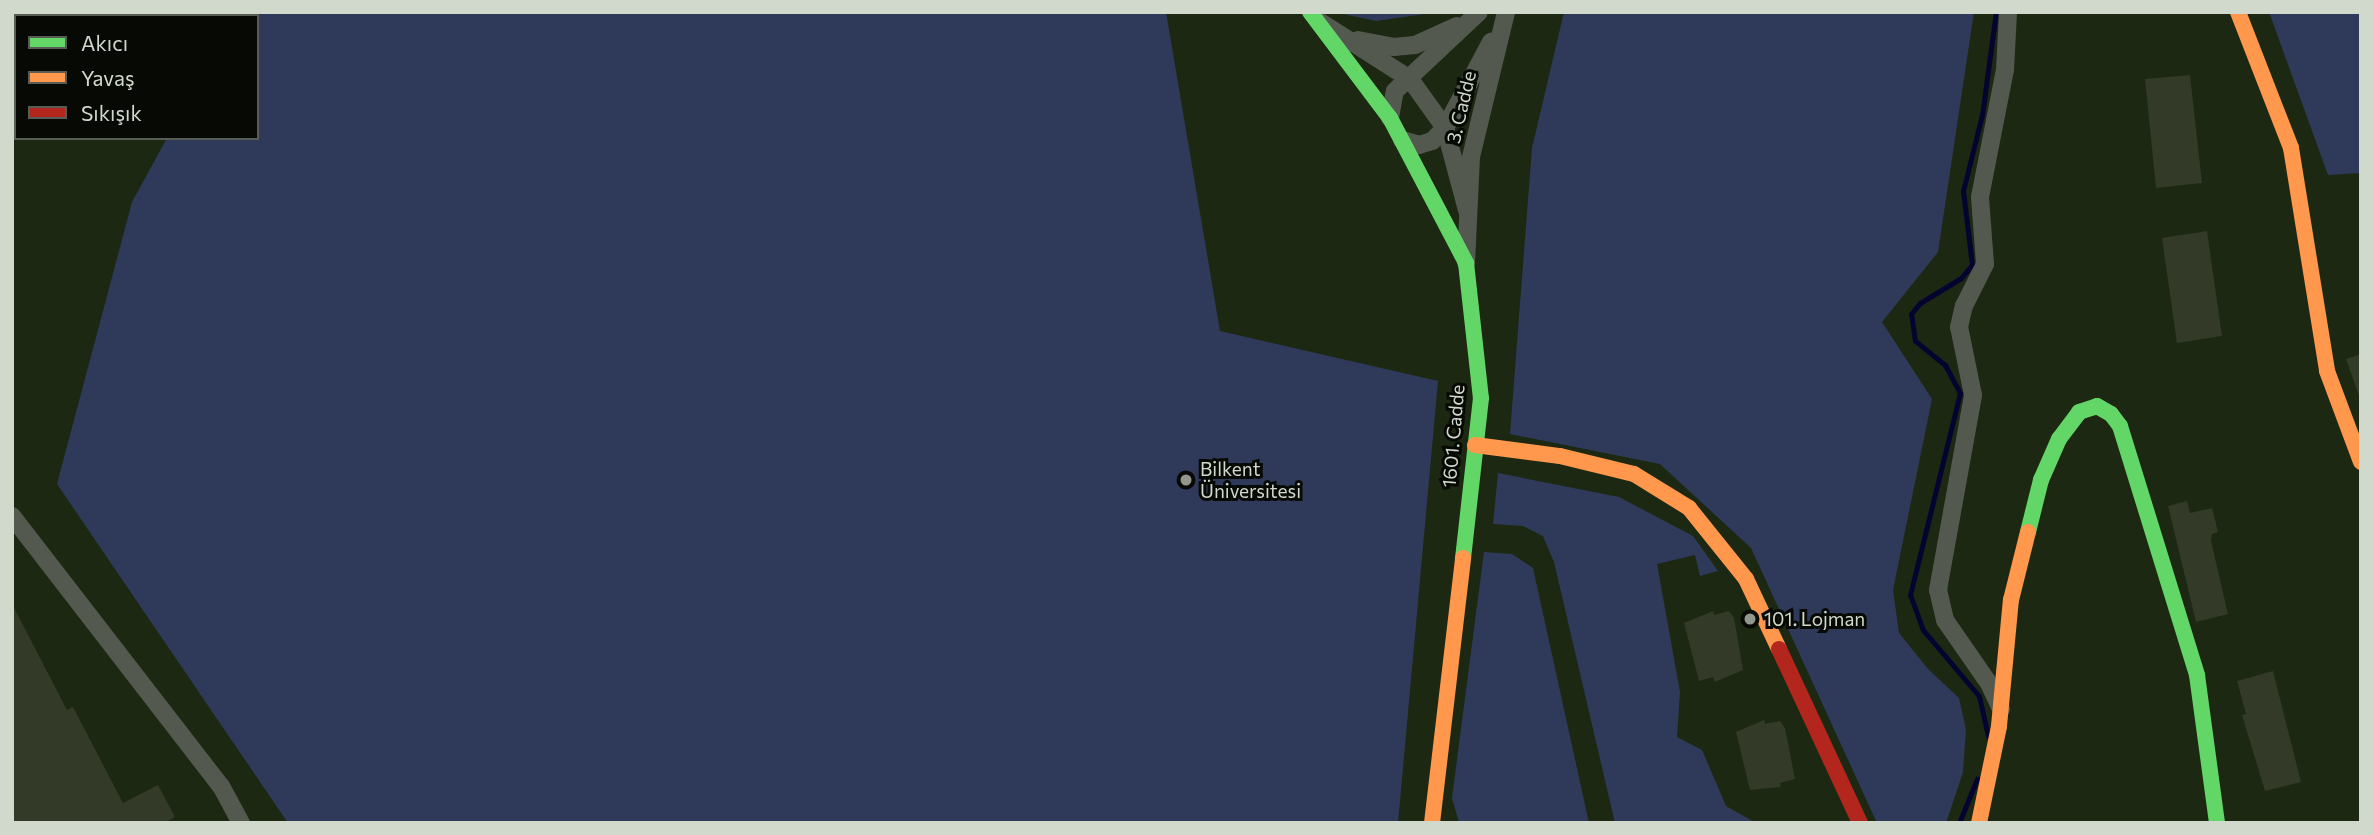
<!DOCTYPE html>
<meta charset="utf-8">
<style>
body{margin:0}
#map{position:relative;width:2373px;height:835px;overflow:hidden;background:#191e14;font-family:Commissioner,sans-serif}
div>[style]{position:absolute}
.built>*{inset:0;background:#1c2811}
.green>*{inset:0;background:#2f3a5b}
.stream>*{height:5px;margin:-2.5px;padding:0 2.5px;transform-origin:2.5px;border-radius:2.5px;background:#050431}
.building>*{inset:0;background:#333a28}
.street>*{height:18px;margin:-9px;padding:0 9px;transform-origin:9px;border-radius:9px;background:#545950}
.fast>*{height:16px;margin:-8px;padding:0 8px;transform-origin:8px;border-radius:8px;background:#63d668}
.slow>*{height:16px;margin:-8px;padding:0 8px;transform-origin:8px;border-radius:8px;background:#ff974d}
.jam>*{height:16px;margin:-8px;padding:0 8px;transform-origin:8px;border-radius:8px;background:#b3261e}
.dots>*{width:19px;height:19px;translate:-50% -50%;box-sizing:border-box;border:4px solid #070a04;border-radius:50%}
span{translate:-50% -50%;white-space:nowrap;text-align:center;line-height:1.15;-webkit-text-stroke:6px #070a04;paint-order:stroke}
.street-label{font-size:19px;color:#d1d8cc}
.poi-label{font-size:19px;color:#d1d8cc}
.left{translate:0 -50%;text-align:left}
.frame{position:absolute;inset:0;border:14px solid #d1d8cc;pointer-events:none}
.legend{position:absolute;left:14px;top:14px;width:245px;height:126px;box-sizing:border-box;background:#070a04;border:2px solid #585c54;margin:0;padding:9px 12px;list-style:none;font-size:21px;color:#d1d8cc}
.legend li{display:flex;align-items:center;gap:14px;height:35px}
.legend b{width:35px;border:2px solid #585c54}
</style>
<div id="map">
<div class="built">
<i style="clip-path:polygon(evenodd,12px 12px,2361px 12px,2361px 823px,12px 823px,12px 12px,16px 16px,257px 16px,257px 138px,16px 138px,16px 16px)"></i>
</div>
<div class="green">
<i style="clip-path:polygon(236px 12px,1166px 12px,1220px 331px,1438px 381px,1398px 823px,288px 823px,57px 484px,132px 202px,167px 138px,257px 138px,257px 16px,234px 16px)"></i>
<i style="clip-path:polygon(1334px 12px,1439px 12px,1376px 21px)"></i>
<i style="clip-path:polygon(1564px 12px,1974px 12px,1938px 252px,1882px 322px,1932px 399px,1893px 590px,1899px 633px,1928px 669px,1959px 698px,1966px 730px,1963px 772px,1946px 823px,1877px 823px,1751px 548px,1660px 464px,1510px 434px,1532px 148px)"></i>
<i style="clip-path:polygon(2269px 12px,2361px 12px,2361px 173px,2328px 175px)"></i>
<i style="clip-path:polygon(1498px 473px,1619px 497px,1693px 536px,1718px 571px,1700px 576px,1695px 555px,1657px 564px,1680px 692px,1677px 737px,1702px 750px,1726px 806px,1756px 823px,1615px 823px,1554px 562px,1543px 536px,1523px 526px,1493px 524px)"></i>
<i style="clip-path:polygon(1484px 552px,1512px 554px,1533px 568px,1589px 823px,1459px 823px,1452px 798px)"></i>
</div>
<div class="stream">
<i style="left:1988px;top:736px;width:41px;rotate:-102.7deg"></i>
<i style="left:1979px;top:696px;width:87px;rotate:-130.3deg"></i>
<i style="left:1923px;top:630px;width:37px;rotate:-110deg"></i>
<i style="left:1910px;top:595px;width:208px;rotate:-76.1deg"></i>
<i style="left:1960px;top:393px;width:32px;rotate:-118deg"></i>
<i style="left:1945px;top:365px;width:38px;rotate:-141deg"></i>
<i style="left:1915px;top:341px;width:27px;rotate:-98deg"></i>
<i style="left:1911px;top:314px;width:14px;rotate:-51deg"></i>
<i style="left:1920px;top:303px;width:48px;rotate:-31.4deg"></i>
<i style="left:1961px;top:278px;width:17px;rotate:-50deg"></i>
<i style="left:1972px;top:265px;width:75px;rotate:-96.9deg"></i>
<i style="left:1963px;top:191px;width:78px;rotate:-76deg"></i>
<i style="left:1982px;top:115px;width:104px;rotate:-82.3deg"></i>
<i style="left:1959px;top:823px;width:48px;rotate:-67.8deg"></i>
</div>
<div class="building">
<i style="clip-path:polygon(2190px 75px,2202px 183px,2156px 188px,2145px 79px)"></i>
<i style="clip-path:polygon(2207px 231px,2222px 336px,2177px 343px,2162px 238px)"></i>
<i style="clip-path:polygon(2361px 354px,2361px 396px,2359px 396px,2346px 359px)"></i>
<i style="clip-path:polygon(2187px 501px,2190px 513px,2212px 508px,2218px 532px,2212px 534px,2211px 541px,2228px 614px,2196px 622px,2168px 506px)"></i>
<i style="clip-path:polygon(12px 604px,67px 710px,73px 707px,123px 803px,158px 785px,175px 817px,164px 823px,12px 823px)"></i>
<i style="clip-path:polygon(1713px 611px,1714px 615px,1729px 611px,1734px 618px,1743px 670px,1715px 682px,1713px 677px,1699px 681px,1684px 623px)"></i>
<i style="clip-path:polygon(2273px 671px,2301px 782px,2265px 791px,2242px 715px,2246px 714px,2237px 681px)"></i>
<i style="clip-path:polygon(1764px 720px,1765px 724px,1780px 721px,1785px 728px,1795px 779px,1780px 783px,1781px 787px,1750px 790px,1736px 732px)"></i>
</div>
<div class="street">
<i style="left:91px;top:16px;width:5px;rotate:-53deg"></i>
<i style="left:1322px;top:23px;width:104px;rotate:32.5deg"></i>
<i style="left:1410px;top:79px;width:60px;rotate:54.5deg"></i>
<i style="left:1445px;top:128px;width:85px;rotate:75deg"></i>
<i style="left:1358px;top:40px;width:36px;rotate:11deg"></i>
<i style="left:1393px;top:47px;width:22px;rotate:-5deg"></i>
<i style="left:1415px;top:45px;width:46px;rotate:-24.3deg"></i>
<i style="left:12px;top:117px;width:6px;rotate:-51deg"></i>
<i style="left:1390px;top:118px;width:27px;rotate:-80deg"></i>
<i style="left:1395px;top:91px;width:115px;rotate:-43.2deg"></i>
<i style="left:1402px;top:140px;width:18px;rotate:16deg"></i>
<i style="left:1419px;top:145px;width:14px;rotate:-17deg"></i>
<i style="left:1432px;top:141px;width:18px;rotate:-45deg"></i>
<i style="left:1445px;top:128px;width:98px;rotate:-61.9deg"></i>
<i style="left:1466px;top:263px;width:106px;rotate:-87.3deg"></i>
<i style="left:1471px;top:157px;width:149px;rotate:-76.4deg"></i>
<i style="left:12px;top:516px;width:341px;rotate:52.3deg"></i>
<i style="left:221px;top:786px;width:42px;rotate:61.6deg"></i>
<i style="left:2001px;top:709px;width:26px;rotate:-115deg"></i>
<i style="left:1990px;top:685px;width:79px;rotate:-124.7deg"></i>
<i style="left:1945px;top:620px;width:31px;rotate:-103deg"></i>
<i style="left:1938px;top:590px;width:198px;rotate:-79.8deg"></i>
<i style="left:1973px;top:395px;width:69px;rotate:-101.6deg"></i>
<i style="left:1959px;top:327px;width:22px;rotate:-77deg"></i>
<i style="left:1964px;top:306px;width:47px;rotate:-63.4deg"></i>
<i style="left:1985px;top:264px;width:67px;rotate:-94.3deg"></i>
<i style="left:1980px;top:197px;width:129px;rotate:-78.9deg"></i>
<i style="left:2005px;top:70px;width:58px;rotate:-87deg"></i>
</div>
<div class="fast">
<i style="left:1310px;top:12px;width:133px;rotate:53deg"></i>
<i style="left:1390px;top:118px;width:164px;rotate:62.3deg"></i>
<i style="left:1466px;top:263px;width:136px;rotate:83.7deg"></i>
<i style="left:1481px;top:398px;width:161px;rotate:96.4deg"></i>
<i style="left:2028px;top:532px;width:54px;rotate:-76deg"></i>
<i style="left:2041px;top:480px;width:45px;rotate:-66.3deg"></i>
<i style="left:2059px;top:439px;width:34px;rotate:-53deg"></i>
<i style="left:2079px;top:412px;width:19px;rotate:-18deg"></i>
<i style="left:2097px;top:406px;width:16px;rotate:30deg"></i>
<i style="left:2111px;top:414px;width:15px;rotate:53deg"></i>
<i style="left:2120px;top:426px;width:261px;rotate:72.8deg"></i>
<i style="left:2197px;top:675px;width:149px;rotate:82.3deg"></i>
</div>
<div class="slow">
<i style="left:2238px;top:12px;width:146px;rotate:68.7deg"></i>
<i style="left:2291px;top:148px;width:226px;rotate:80.8deg"></i>
<i style="left:2327px;top:371px;width:97px;rotate:69.5deg"></i>
<i style="left:1475px;top:445px;width:86px;rotate:7.4deg"></i>
<i style="left:1560px;top:456px;width:76px;rotate:13.7deg"></i>
<i style="left:1634px;top:474px;width:65px;rotate:31.7deg"></i>
<i style="left:1689px;top:508px;width:91px;rotate:51.2deg"></i>
<i style="left:1746px;top:579px;width:77px;rotate:64.8deg"></i>
<i style="left:1432px;top:823px;width:267px;rotate:-83.3deg"></i>
<i style="left:1979px;top:823px;width:99px;rotate:-78.3deg"></i>
<i style="left:1999px;top:726px;width:127px;rotate:-84.6deg"></i>
<i style="left:2011px;top:600px;width:70px;rotate:-76deg"></i>
</div>
<div class="jam">
<i style="left:1779px;top:649px;width:192px;rotate:65deg"></i>
</div>
<div class="dots">
<i style="left:1186px;top:480px;background:#91978c"></i>
<i style="left:1750px;top:619px;background:#91978c"></i>
</div>
<div class="street-label">
<span style="left:1461px;top:107px;rotate:-77deg">3. Cadde</span>
<span style="left:1453px;top:436px;rotate:-85deg">1601. Cadde</span>
</div>
<div class="poi-label">
<span class="left" style="left:1200px;top:480px">Bilkent<br>Üniversitesi</span>
<span class="left" style="left:1764px;top:619px">101. Lojman</span>
</div>
<div class="frame"></div>
<ul class="legend">
<li><b style="height:9px;background:#63d668"></b>Akıcı</li>
<li><b style="height:9px;background:#ff974d"></b>Yavaş</li>
<li><b style="height:9px;background:#b3261e"></b>Sıkışık</li>
</ul>
</div>
